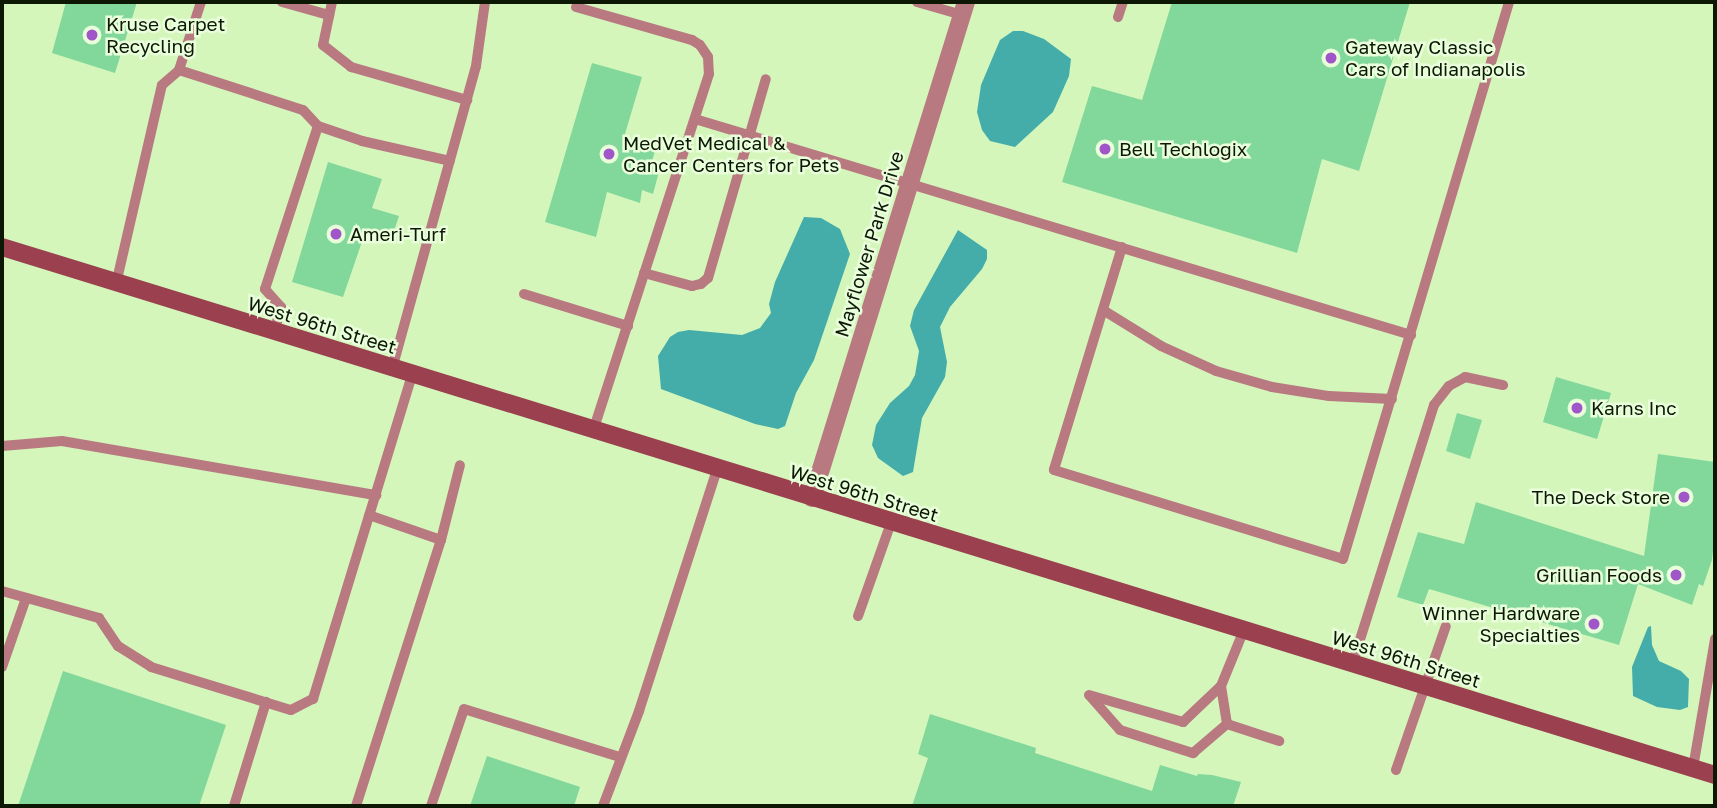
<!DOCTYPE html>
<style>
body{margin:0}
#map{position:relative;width:1717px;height:808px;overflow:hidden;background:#d4f6bb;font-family:"Golos Text",sans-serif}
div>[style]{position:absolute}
.water>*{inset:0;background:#44adaa}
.building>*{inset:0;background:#82d79b}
.lane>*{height:10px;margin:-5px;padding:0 5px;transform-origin:5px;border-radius:5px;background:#b97980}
.street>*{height:18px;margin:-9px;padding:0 9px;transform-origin:9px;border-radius:9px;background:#b97980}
.secondary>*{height:18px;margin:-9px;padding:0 9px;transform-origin:9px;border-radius:9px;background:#9b404f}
.dots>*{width:19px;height:19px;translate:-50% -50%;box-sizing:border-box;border:4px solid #e9fedb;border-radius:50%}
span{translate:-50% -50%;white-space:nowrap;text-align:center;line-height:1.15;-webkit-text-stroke:5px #e9fedb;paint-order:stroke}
.poi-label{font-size:19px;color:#0c1804}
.left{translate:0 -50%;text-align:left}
.right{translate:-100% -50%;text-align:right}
.street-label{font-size:19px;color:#0c1804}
.frame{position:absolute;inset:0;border:4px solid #0c1804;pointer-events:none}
</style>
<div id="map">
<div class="water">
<i style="clip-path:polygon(1013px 31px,1023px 31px,1044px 39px,1071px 59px,1069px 76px,1053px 112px,1015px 147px,990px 141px,982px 130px,977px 112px,981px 85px,1000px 40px)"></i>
<i style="clip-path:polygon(804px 217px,821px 218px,840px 229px,850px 254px,814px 360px,796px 393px,785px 426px,778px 429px,755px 424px,661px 389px,658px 356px,670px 337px,678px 332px,689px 330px,742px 335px,760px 328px,771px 313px,769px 304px,775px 282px)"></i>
<i style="clip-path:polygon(958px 230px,987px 250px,987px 259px,982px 269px,950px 307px,940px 327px,947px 362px,945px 377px,922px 418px,913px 472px,903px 476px,878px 458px,872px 445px,876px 425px,890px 403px,909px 386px,915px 375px,919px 351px,910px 326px,914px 310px)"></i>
<i style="clip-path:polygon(1651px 626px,1652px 645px,1659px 661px,1681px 671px,1689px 679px,1688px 707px,1680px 710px,1657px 707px,1633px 696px,1632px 667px,1648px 627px)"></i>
</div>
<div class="building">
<i style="clip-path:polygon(66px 2px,137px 2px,115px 73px,52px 53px)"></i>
<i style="clip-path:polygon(1172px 2px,1410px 2px,1359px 171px,1322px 159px,1297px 253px,1062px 182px,1092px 86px,1142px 100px)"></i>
<i style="clip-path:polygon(592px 63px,642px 77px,624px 137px,656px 148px,652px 161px,661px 164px,653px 194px,642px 190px,640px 203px,607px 192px,596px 237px,545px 222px)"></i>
<i style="clip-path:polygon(328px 162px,382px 179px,372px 208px,399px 216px,392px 237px,366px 230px,343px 297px,292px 282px)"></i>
<i style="clip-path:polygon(1556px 377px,1611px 393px,1597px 439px,1543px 422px)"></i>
<i style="clip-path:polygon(1457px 413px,1482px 420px,1470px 459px,1446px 451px)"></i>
<i style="clip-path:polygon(1658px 454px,1715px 462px,1715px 533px,1712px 560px,1703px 586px,1699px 584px,1692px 605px,1638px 584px,1619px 645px,1429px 589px,1423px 605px,1397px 597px,1418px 532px,1464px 544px,1476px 502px,1644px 556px)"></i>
<i style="clip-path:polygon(63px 671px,226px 725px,199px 806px,18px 806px)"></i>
<i style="clip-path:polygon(930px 714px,1036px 748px,1035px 753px,1152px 791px,1160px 765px,1197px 776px,1198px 774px,1212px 775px,1241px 782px,1233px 806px,912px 806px,928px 758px,918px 754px)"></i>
<i style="clip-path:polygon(487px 756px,580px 787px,574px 806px,470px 806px)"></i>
</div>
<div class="lane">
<i style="left:282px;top:2px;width:49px;rotate:15.5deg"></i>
<i style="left:332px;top:2px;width:44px;rotate:101.8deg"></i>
<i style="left:323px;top:45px;width:36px;rotate:38deg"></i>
<i style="left:351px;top:67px;width:121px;rotate:15.9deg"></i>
<i style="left:917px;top:2px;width:47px;rotate:16.1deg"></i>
<i style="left:576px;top:7px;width:121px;rotate:15.9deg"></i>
<i style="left:692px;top:40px;width:9px;rotate:32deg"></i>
<i style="left:700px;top:45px;width:14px;rotate:56deg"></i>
<i style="left:708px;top:57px;width:17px;rotate:87deg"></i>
<i style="left:709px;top:74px;width:376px;rotate:108deg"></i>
<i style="left:1118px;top:17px;width:16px;rotate:-72deg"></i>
<i style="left:179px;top:70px;width:71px;rotate:-72.1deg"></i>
<i style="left:695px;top:119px;width:748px;rotate:16.79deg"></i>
<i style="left:1122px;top:247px;width:233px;rotate:107deg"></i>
<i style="left:1054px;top:470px;width:302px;rotate:17.1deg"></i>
<i style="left:1343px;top:559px;width:581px;rotate:-73.4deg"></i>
<i style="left:644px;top:273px;width:50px;rotate:15.2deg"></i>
<i style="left:692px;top:286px;width:9px;rotate:-13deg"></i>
<i style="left:701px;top:284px;width:9px;rotate:-41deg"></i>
<i style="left:708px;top:278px;width:207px;rotate:-73.8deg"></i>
<i style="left:116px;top:284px;width:204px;rotate:-77deg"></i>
<i style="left:162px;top:85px;width:23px;rotate:-41deg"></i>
<i style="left:179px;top:70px;width:130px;rotate:17.9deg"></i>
<i style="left:303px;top:110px;width:22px;rotate:47deg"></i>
<i style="left:318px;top:126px;width:46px;rotate:18.8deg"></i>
<i style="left:362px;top:141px;width:90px;rotate:12.8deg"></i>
<i style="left:524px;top:294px;width:109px;rotate:17.1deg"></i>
<i style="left:1103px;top:310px;width:68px;rotate:31.8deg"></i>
<i style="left:1161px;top:346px;width:60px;rotate:24.4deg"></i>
<i style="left:1216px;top:371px;width:58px;rotate:15.9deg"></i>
<i style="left:1272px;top:387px;width:58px;rotate:9deg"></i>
<i style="left:1329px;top:396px;width:63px;rotate:2.7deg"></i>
<i style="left:274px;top:332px;width:26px;rotate:-74deg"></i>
<i style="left:281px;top:307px;width:24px;rotate:-132deg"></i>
<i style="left:265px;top:289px;width:171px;rotate:-72deg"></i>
<i style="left:392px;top:369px;width:314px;rotate:-74.5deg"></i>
<i style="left:476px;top:66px;width:65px;rotate:-82deg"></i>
<i style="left:2px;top:446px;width:60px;rotate:-4.8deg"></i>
<i style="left:62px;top:441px;width:319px;rotate:9.8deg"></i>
<i style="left:441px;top:540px;width:77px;rotate:-75.8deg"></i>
<i style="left:2px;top:591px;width:101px;rotate:15.6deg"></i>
<i style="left:99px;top:618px;width:34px;rotate:56deg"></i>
<i style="left:118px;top:646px;width:39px;rotate:32deg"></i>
<i style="left:151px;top:667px;width:146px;rotate:17.1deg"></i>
<i style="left:291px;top:710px;width:25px;rotate:-27deg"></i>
<i style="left:313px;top:699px;width:339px;rotate:-73deg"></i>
<i style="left:858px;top:616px;width:99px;rotate:-70.5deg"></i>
<i style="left:1352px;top:665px;width:273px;rotate:-72.5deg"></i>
<i style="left:1434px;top:405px;width:24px;rotate:-52deg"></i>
<i style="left:1449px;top:386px;width:18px;rotate:-29deg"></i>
<i style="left:1465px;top:377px;width:39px;rotate:12deg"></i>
<i style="left:2px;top:667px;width:73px;rotate:-70.8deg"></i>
<i style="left:1221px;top:686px;width:38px;rotate:81deg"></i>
<i style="left:1089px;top:695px;width:98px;rotate:16deg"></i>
<i style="left:1183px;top:722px;width:52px;rotate:-43.5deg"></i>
<i style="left:1221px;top:686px;width:58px;rotate:-67.8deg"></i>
<i style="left:1090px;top:696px;width:45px;rotate:48.6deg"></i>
<i style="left:1120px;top:730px;width:77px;rotate:17.5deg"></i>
<i style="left:1193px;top:753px;width:45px;rotate:-40.5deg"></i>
<i style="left:1227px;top:724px;width:55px;rotate:18.1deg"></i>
<i style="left:1693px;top:768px;width:131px;rotate:-80.3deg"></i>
<i style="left:1396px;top:770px;width:152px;rotate:-70.9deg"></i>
<i style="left:234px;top:806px;width:109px;rotate:-72.9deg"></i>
<i style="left:356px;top:806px;width:279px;rotate:-72.3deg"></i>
<i style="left:441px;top:540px;width:76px;rotate:-160.9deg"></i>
<i style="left:431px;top:806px;width:102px;rotate:-71.2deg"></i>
<i style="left:464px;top:709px;width:163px;rotate:17.1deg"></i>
<i style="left:603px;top:806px;width:102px;rotate:-69.2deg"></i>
<i style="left:639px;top:711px;width:253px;rotate:-72.1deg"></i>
</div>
<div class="street">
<i style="left:812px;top:498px;width:519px;rotate:-72.75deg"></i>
</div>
<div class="secondary">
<i style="left:2px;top:247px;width:1793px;rotate:17.13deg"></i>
</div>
<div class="dots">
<i style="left:92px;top:35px;background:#a055c8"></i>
<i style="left:1331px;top:58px;background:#a055c8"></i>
<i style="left:1105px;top:149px;background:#a055c8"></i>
<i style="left:609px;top:154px;background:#a055c8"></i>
<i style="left:336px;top:234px;background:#a055c8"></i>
<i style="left:1577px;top:408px;background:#a055c8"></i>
<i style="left:1684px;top:497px;background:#a055c8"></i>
<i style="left:1676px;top:575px;background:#a055c8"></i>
<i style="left:1594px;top:624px;background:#a055c8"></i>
</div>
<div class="poi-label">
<span class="left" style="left:106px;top:35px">Kruse Carpet<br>Recycling</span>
<span class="left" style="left:1345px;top:58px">Gateway Classic<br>Cars of Indianapolis</span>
<span class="left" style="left:623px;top:154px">MedVet Medical &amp;<br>Cancer Centers for Pets</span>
<span class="left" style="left:1119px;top:149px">Bell Techlogix</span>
<span class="left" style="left:350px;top:234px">Ameri-Turf</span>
<span class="left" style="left:1591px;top:408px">Karns Inc</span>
<span class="right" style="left:1670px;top:497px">The Deck Store</span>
<span class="right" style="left:1662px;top:575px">Grillian Foods</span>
<span class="right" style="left:1580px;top:624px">Winner Hardware<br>Specialties</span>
</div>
<div class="street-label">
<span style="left:869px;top:244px;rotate:-73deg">Mayflower Park Drive</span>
<span style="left:322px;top:325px;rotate:17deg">West 96th Street</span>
<span style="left:864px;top:493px;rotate:17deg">West 96th Street</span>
<span style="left:1406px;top:659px;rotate:17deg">West 96th Street</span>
</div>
<div class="frame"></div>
</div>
